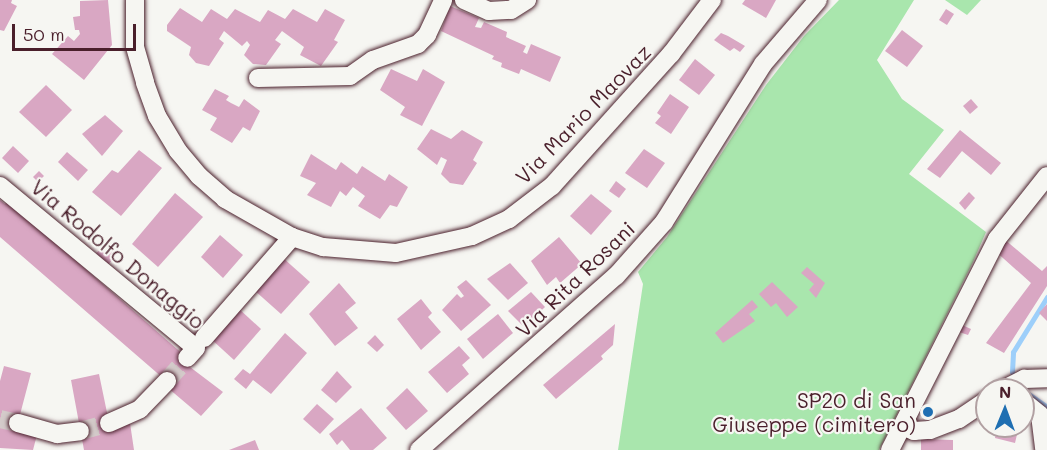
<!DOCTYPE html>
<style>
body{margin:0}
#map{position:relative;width:1047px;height:450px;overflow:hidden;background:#f6f6f2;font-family:Mali,sans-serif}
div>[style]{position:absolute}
.green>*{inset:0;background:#a9e6ad}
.stream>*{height:5px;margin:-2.5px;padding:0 2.5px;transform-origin:2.5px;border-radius:2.5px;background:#9dcffa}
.building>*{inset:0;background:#d9a7c3}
.minor-tunnel>*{height:18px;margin-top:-9px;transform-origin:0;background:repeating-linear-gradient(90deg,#d4cbca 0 18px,transparent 0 27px)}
.roads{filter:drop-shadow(0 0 2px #4a1f2b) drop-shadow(0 0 2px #4a1f2b)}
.minor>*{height:18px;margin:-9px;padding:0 9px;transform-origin:9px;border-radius:9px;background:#f6f6f2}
.dots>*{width:16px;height:16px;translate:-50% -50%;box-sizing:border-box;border:3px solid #f6f6f2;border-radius:50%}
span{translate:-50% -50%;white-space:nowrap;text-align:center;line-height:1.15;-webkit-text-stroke:4.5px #f6f6f2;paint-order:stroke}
.street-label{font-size:21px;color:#4a1f2b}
.poi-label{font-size:21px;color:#4a1f2b}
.right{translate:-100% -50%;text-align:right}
.north{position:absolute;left:975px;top:378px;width:60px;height:60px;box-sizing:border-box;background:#f6f6f2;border:2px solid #b1a0a2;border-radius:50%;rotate:1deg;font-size:16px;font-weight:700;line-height:24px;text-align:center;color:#4a1f2b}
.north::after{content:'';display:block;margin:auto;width:21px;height:27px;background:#1f6fb2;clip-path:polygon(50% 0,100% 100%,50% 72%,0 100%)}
.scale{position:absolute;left:12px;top:24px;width:124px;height:27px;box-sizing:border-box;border:3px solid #4a1f2b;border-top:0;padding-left:8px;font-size:18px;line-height:21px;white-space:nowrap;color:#4a1f2b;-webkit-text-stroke:4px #f6f6f2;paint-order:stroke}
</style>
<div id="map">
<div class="green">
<i style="clip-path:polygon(839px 0,914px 0,877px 60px,902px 99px,944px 130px,909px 174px,986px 232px,973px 262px,879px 450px,618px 450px,643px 284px,638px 272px,667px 237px,766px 85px,804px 36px)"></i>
<i style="clip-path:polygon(945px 0,981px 0,967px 15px)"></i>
</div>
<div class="stream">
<i style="left:1012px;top:372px;width:20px;rotate:-87deg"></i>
<i style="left:1013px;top:352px;width:65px;rotate:-58.3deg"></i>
<i style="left:1023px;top:390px;width:29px;rotate:35deg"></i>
</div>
<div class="building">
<i style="clip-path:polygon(0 0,12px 0,11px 3px,17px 6px,4px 31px,0 30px)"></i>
<i style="clip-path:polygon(108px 0,112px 45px,84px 80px,52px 54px,68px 36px,74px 41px,80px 34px,79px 30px,75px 30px,73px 17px,80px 16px,80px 1px)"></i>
<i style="clip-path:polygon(745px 0,776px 0,766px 18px,742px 4px)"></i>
<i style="clip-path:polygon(450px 6px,479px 18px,475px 27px,481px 28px,484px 22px,507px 32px,506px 37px,526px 46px,523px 52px,527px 54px,531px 44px,561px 57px,550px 82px,521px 69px,519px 74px,501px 67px,502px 63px,492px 59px,494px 56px,441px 31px)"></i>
<i style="clip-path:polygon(180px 8px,202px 22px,211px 9px,227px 19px,235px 9px,260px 22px,268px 10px,285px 19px,293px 9px,317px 22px,325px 9px,345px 20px,334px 40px,338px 42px,321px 66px,300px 55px,304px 47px,282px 31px,275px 40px,281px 44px,266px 65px,253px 64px,244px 55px,250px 45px,247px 41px,242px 46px,224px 31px,219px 39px,224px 43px,209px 66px,196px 63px,189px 55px,191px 47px,167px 31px,167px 25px)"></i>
<i style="clip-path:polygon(946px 9px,954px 14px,947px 25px,939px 20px)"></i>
<i style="clip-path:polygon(902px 30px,923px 46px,907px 67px,885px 51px)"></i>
<i style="clip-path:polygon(721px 33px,728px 36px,745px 46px,740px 52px,734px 48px,730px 51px,714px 40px)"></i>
<i style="clip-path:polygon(695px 59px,715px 75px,699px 95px,679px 80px)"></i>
<i style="clip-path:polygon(391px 69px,417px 81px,423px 69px,445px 82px,422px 126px,400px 115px,405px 107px,380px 90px)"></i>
<i style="clip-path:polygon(46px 85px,72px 110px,46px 137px,19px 112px)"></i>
<i style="clip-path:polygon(215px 89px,229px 96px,226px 100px,231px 103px,239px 107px,244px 99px,260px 111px,250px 131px,243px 127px,232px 143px,210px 130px,217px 118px,202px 110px)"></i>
<i style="clip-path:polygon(670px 94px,689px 107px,671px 134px,655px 123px,661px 116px,657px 113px)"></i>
<i style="clip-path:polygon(971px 99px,978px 107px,970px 114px,963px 106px)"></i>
<i style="clip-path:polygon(105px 115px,123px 131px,102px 156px,82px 134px)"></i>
<i style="clip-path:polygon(431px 129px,451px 139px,462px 130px,483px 142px,473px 160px,477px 163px,463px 185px,450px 183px,441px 174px,447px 160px,441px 157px,437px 165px,417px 149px)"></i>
<i style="clip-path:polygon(960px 130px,1001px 163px,991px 175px,962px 151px,940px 178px,927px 169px)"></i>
<i style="clip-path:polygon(13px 146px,29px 161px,18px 173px,2px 158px)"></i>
<i style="clip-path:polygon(644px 149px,665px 163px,647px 188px,625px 173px)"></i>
<i style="clip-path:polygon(139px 150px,162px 168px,121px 216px,92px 192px,112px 170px,118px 173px)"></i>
<i style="clip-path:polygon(67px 152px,88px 170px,78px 181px,58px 162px)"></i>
<i style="clip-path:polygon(311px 154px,336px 170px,341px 162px,357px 174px,362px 166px,385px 181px,389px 174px,408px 187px,397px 207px,390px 205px,380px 219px,358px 206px,365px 196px,353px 187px,346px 196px,340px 191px,331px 207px,307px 195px,316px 183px,300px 176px)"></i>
<i style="clip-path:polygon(39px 171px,44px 176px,38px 182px,33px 177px)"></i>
<i style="clip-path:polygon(616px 181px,626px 189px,619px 198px,609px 191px)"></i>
<i style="clip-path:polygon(969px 192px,975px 198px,965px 210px,959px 203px)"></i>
<i style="clip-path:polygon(175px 193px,203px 217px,158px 267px,132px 244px)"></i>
<i style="clip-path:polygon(591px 194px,612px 211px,591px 235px,570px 216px)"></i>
<i style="clip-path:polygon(0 200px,5px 204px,8px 201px,193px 363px,190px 367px,223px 392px,201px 416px,168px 388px,171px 385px,0 237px)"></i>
<i style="clip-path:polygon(220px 235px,243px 255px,223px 278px,201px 257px)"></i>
<i style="clip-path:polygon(559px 237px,582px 264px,560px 283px,556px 277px,547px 285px,531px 261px)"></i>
<i style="clip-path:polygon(1004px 239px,1042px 271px,1047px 266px,1047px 286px,1004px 353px,986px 343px,1031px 283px,994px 250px)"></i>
<i style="clip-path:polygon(105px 246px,117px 254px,108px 265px,96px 253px)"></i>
<i style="clip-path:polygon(282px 257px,310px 282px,281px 314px,253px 289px)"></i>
<i style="clip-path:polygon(510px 263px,528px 283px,508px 300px,487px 279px)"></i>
<i style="clip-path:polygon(807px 267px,825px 283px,816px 298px,809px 290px,814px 284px,801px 273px)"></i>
<i style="clip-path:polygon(466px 280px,491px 305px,461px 331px,442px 310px,457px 294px,461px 298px,464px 296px,457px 287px)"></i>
<i style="clip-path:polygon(772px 282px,798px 307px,787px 317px,776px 303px,771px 307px,759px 294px)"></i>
<i style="clip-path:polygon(339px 283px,356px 303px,345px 312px,358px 328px,335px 346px,309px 314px)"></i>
<i style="clip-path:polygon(531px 292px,545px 307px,524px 327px,508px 311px)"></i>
<i style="clip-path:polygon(421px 299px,432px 313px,428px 317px,441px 332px,421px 350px,397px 319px)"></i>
<i style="clip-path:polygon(752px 300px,758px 307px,749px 314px,755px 321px,723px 343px,715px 333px)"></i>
<i style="clip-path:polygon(1047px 304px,1047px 321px,1039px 313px)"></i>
<i style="clip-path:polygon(238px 308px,261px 329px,234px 360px,211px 339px)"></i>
<i style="clip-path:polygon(498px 314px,513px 333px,483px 359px,467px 339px)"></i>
<i style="clip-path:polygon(615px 324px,613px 345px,601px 356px,603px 359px,556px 399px,543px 385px)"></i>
<i style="clip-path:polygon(962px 325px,971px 329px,968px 335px,959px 332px)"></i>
<i style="clip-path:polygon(285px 333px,307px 353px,271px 394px,253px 380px,246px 389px,234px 379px,243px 369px,250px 374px)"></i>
<i style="clip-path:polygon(375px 335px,384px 345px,377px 352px,367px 343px)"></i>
<i style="clip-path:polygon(459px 346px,470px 358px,462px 365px,469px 374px,447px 393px,428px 372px)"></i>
<i style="clip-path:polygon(4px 366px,31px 373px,17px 426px,38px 431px,33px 450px,0 448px,0 381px)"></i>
<i style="clip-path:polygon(337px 371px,352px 387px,336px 403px,321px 390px)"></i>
<i style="clip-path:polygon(99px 374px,110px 427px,130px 423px,134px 450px,84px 450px,71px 380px)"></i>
<i style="clip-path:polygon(407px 388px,428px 411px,406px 430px,386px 408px)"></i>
<i style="clip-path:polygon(317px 404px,334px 419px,320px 434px,303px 419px)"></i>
<i style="clip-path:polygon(361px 408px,387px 438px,373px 450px,350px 450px,342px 440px,337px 445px,329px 434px)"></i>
<i style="clip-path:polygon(989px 426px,1019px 426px,1015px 443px,995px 438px,996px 432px,988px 430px)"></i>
<i style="clip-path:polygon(921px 439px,953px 440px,953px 450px,921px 450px)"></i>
<i style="clip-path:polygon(255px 440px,259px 450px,229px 450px)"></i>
</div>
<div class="minor-tunnel">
<i style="left:167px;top:381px;width:30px;rotate:-49deg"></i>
<i style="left:0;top:419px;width:18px;rotate:13deg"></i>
<i style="left:80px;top:431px;width:30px;rotate:-15deg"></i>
</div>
<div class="roads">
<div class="minor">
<i style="left:135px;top:0;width:47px;rotate:90deg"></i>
<i style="left:135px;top:47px;width:37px;rotate:74deg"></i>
<i style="left:145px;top:83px;width:35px;rotate:70deg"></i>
<i style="left:157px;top:116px;width:41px;rotate:59deg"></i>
<i style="left:178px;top:151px;width:33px;rotate:50deg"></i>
<i style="left:199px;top:176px;width:35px;rotate:41deg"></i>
<i style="left:225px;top:199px;width:77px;rotate:29.6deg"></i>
<i style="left:292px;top:237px;width:33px;rotate:18deg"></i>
<i style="left:323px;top:247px;width:73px;rotate:4.7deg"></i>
<i style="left:396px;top:253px;width:78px;rotate:-12.6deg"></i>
<i style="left:472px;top:236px;width:41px;rotate:-24.7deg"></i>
<i style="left:509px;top:219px;width:54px;rotate:-37.5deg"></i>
<i style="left:552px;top:186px;width:178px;rotate:-48deg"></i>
<i style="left:671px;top:54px;width:68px;rotate:-52.8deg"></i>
<i style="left:464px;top:0;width:27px;rotate:24deg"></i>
<i style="left:489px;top:11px;width:22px;rotate:-3deg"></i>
<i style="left:511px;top:10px;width:19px;rotate:-32deg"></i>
<i style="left:258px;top:78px;width:92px;rotate:-1.2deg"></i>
<i style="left:350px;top:76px;width:28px;rotate:-35deg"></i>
<i style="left:373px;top:60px;width:48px;rotate:-19.6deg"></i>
<i style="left:418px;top:44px;width:13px;rotate:-45deg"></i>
<i style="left:427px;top:35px;width:38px;rotate:-65deg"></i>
<i style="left:0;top:186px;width:254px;rotate:39.6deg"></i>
<i style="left:196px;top:348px;width:13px;rotate:132deg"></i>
<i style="left:204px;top:338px;width:134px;rotate:-48.9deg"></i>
<i style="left:1002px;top:390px;width:25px;rotate:-27deg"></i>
<i style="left:1024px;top:379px;width:23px;rotate:-2deg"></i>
<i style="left:1023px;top:401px;width:22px;rotate:39deg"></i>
<i style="left:1040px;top:415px;width:35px;rotate:83deg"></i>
<i style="left:18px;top:423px;width:41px;rotate:15.8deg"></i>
<i style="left:57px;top:434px;width:23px;rotate:-7deg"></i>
<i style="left:109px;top:423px;width:34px;rotate:-24deg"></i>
<i style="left:140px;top:409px;width:39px;rotate:-46deg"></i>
<i style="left:902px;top:426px;width:13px;rotate:23deg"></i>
<i style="left:914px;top:431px;width:16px;rotate:-4deg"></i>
<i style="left:930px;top:430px;width:31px;rotate:-21deg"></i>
<i style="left:959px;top:419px;width:34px;rotate:-34deg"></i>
<i style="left:419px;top:450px;width:263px;rotate:-41.5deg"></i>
<i style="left:616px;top:276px;width:72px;rotate:-48.4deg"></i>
<i style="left:664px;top:222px;width:186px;rotate:-57.9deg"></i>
<i style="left:763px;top:64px;width:84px;rotate:-49.3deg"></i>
<i style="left:890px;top:450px;width:237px;rotate:-63.1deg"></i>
<i style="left:997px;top:239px;width:80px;rotate:-51.6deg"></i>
</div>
</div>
<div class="dots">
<i style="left:928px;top:412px;background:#1f6fb2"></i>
</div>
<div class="street-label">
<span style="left:583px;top:114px;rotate:-46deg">Via Mario Maovaz</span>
<span style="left:118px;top:254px;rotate:40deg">Via Rodolfo Donaggio</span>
<span style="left:575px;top:279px;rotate:-44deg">Via Rita Rosani</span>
</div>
<div class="poi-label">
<span class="right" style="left:916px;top:412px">SP20 di San<br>Giuseppe (cimitero)</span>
</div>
<div class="north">N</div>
<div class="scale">50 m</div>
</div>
